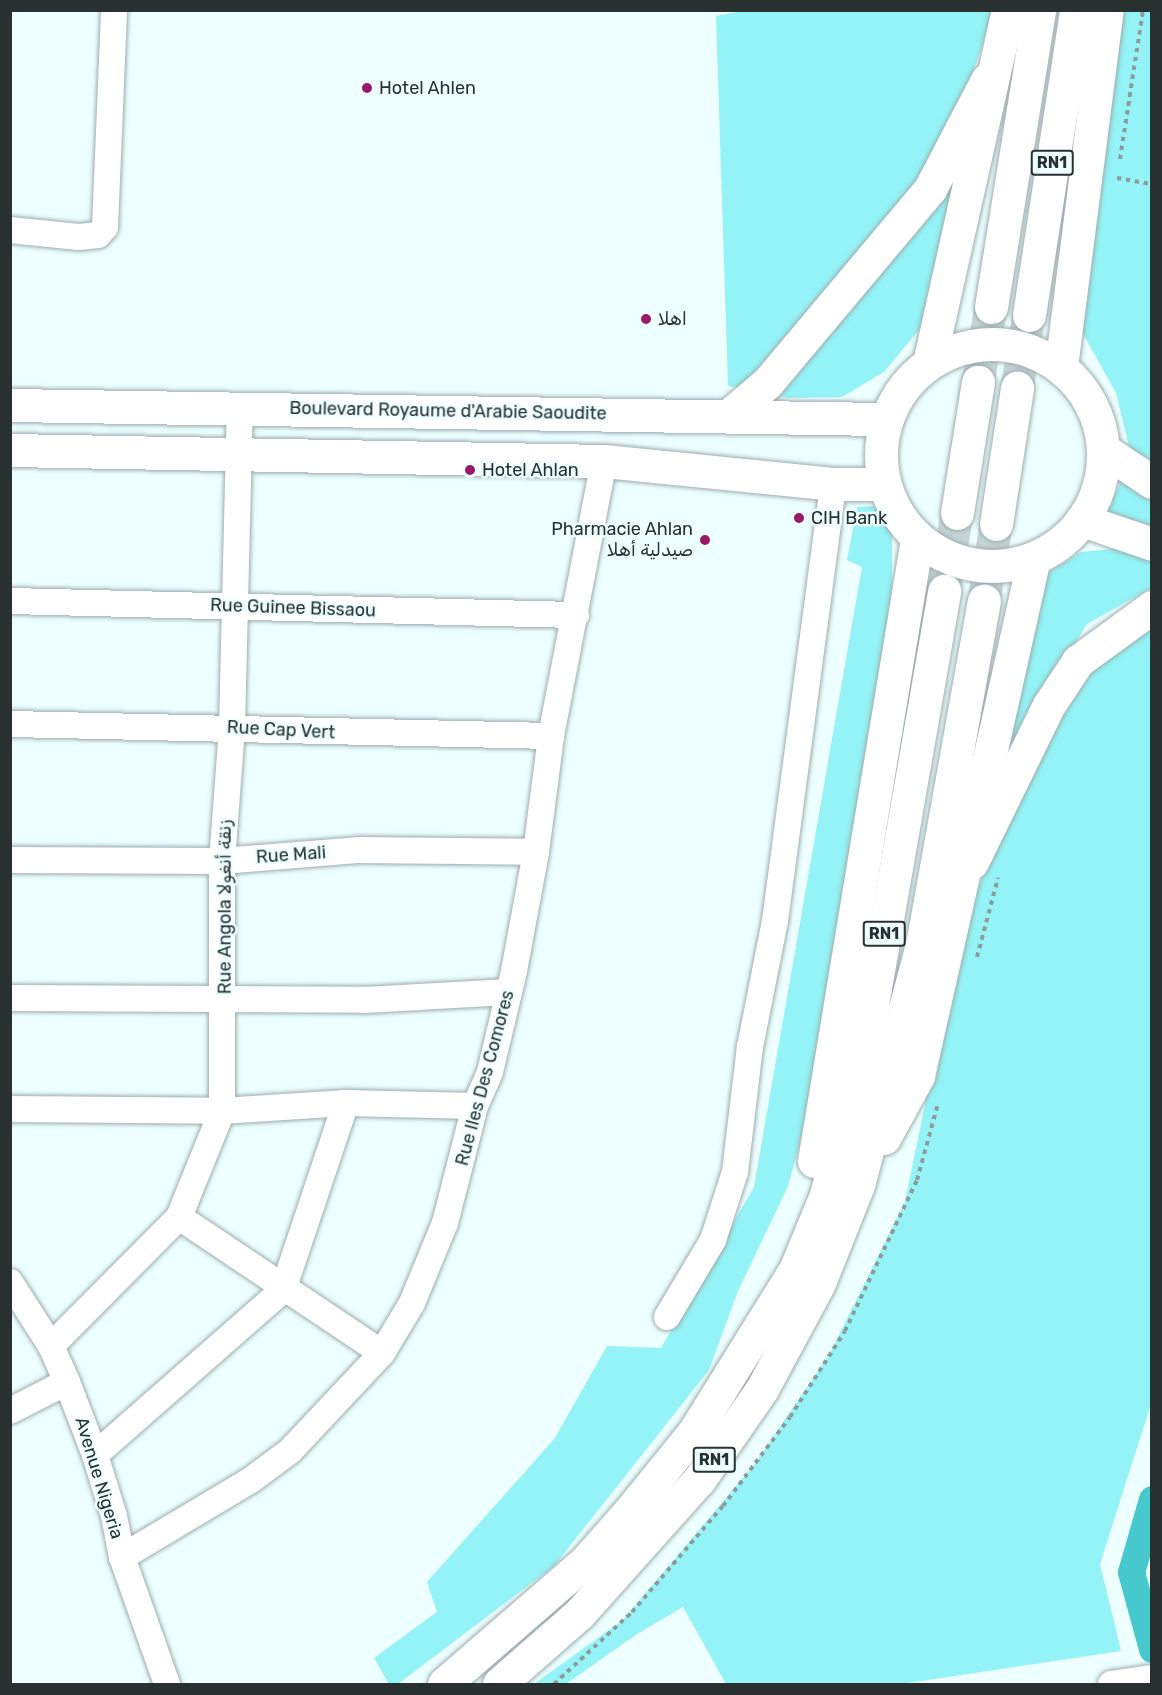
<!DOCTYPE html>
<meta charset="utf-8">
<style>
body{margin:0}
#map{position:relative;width:1162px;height:1695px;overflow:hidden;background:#edffff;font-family:Rubik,"Noto Naskh Arabic",sans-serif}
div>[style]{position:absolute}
.green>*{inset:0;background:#94f3f6}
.canal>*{height:27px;margin:-13.5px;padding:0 13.5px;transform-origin:13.5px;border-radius:13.5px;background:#46c8cc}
.highway-tunnel>*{height:33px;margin-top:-16.5px;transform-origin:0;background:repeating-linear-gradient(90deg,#c6d6d6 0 33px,transparent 0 49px)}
.path>*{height:4px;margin-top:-2px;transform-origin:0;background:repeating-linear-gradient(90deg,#8e9b9b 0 4.5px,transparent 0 9px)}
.roads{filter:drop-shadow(0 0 2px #9dadae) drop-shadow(0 0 2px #9dadae)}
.minor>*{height:26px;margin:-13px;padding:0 13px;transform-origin:13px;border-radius:13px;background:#fff}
.major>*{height:33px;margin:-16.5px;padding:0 16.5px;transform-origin:16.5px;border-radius:16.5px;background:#fff}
.major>.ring{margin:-16.5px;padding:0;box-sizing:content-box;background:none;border:33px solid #fff;border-radius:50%}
.highway>*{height:33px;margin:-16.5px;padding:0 16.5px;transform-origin:16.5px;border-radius:16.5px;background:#fff}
.dots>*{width:16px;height:16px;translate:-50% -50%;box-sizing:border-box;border:3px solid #edffff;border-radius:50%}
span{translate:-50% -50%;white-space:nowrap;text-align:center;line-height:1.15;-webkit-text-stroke:5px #edffff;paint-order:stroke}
.shield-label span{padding:2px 4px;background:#edffff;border:2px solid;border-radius:4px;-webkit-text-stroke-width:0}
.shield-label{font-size:16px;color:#293030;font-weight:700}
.poi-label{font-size:18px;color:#293030}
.left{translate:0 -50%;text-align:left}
.right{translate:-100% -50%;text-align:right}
.street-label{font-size:18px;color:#293030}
.frame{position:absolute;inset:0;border:12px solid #293030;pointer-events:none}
</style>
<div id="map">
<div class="green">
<i style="clip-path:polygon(746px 10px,993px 11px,971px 79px,955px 187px,928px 319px,884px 372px,842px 397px,788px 398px,728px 386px,716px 16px)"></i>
<i style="clip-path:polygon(1121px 11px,1151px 11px,1151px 459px,1130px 450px,1116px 393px,1082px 332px)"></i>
<i style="clip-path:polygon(1121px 482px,1151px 499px,1151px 526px,1106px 513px)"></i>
<i style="clip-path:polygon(874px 506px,892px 528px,892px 594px,819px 1074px,788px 1186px,738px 1291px,709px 1370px,554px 1566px,398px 1684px,389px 1684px,374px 1658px,437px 1612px,427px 1582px,555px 1438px,607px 1346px,661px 1348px,754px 1187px,862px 567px,847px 560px,857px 507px)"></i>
<i style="clip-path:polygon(1122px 548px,1151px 559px,1151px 588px,1087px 624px,1042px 695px,982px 818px,1037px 580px,1081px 552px)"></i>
<i style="clip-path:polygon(1151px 611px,1152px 1401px,1100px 1564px,1121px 1651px,901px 1684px,726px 1684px,683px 1607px,637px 1634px,566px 1684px,534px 1684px,623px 1620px,754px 1465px,829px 1355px,905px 1202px,957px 949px,1016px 781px,1085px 661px)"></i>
</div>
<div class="canal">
<i style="left:1152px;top:1499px;width:76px;rotate:106deg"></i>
<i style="left:1131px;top:1572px;width:80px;rotate:74.7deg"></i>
</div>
<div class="highway-tunnel">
<i style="left:978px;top:382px;width:76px;rotate:-80.2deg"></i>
<i style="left:1017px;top:388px;width:74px;rotate:-80.7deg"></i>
<i style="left:944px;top:591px;width:79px;rotate:-80.5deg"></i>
<i style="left:984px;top:601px;width:78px;rotate:-81.1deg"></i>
</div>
<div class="path">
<i style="left:1120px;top:159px;width:151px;rotate:-81.2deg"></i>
<i style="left:1117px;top:178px;width:36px;rotate:10deg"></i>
<i style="left:977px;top:957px;width:82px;rotate:-75.1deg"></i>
<i style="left:554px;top:1684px;width:106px;rotate:-42.7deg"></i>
<i style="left:632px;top:1612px;width:140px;rotate:-49.4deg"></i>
<i style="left:723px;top:1506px;width:111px;rotate:-53deg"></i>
<i style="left:790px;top:1417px;width:102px;rotate:-57.4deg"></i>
<i style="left:845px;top:1331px;width:167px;rotate:-64.5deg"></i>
<i style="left:917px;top:1180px;width:79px;rotate:-74.6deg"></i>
</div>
<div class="roads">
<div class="minor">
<i style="left:10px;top:230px;width:69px;rotate:5.8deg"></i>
<i style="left:79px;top:237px;width:19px;rotate:-6deg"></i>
<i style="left:98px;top:235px;width:11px;rotate:-49deg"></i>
<i style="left:105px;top:227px;width:217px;rotate:-87.6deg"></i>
<i style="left:10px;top:601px;width:566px;rotate:1.42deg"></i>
<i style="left:10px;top:724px;width:541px;rotate:1.27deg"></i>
<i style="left:10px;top:860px;width:212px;rotate:0.3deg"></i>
<i style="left:222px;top:861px;width:136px;rotate:-4.6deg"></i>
<i style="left:358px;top:850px;width:178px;rotate:0.6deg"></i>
<i style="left:10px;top:998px;width:355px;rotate:0.3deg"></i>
<i style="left:365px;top:1000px;width:144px;rotate:-3.2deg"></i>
<i style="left:10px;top:1109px;width:212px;rotate:0.5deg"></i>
<i style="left:222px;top:1111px;width:124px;rotate:-3.7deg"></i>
<i style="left:346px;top:1103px;width:129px;rotate:1.3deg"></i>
<i style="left:179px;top:1217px;width:244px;rotate:33.8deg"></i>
<i style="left:10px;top:1282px;width:76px;rotate:57.4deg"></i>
<i style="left:51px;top:1346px;width:39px;rotate:66deg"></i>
<i style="left:67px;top:1382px;width:78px;rotate:69deg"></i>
<i style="left:95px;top:1455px;width:64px;rotate:72.7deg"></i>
<i style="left:114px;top:1516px;width:42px;rotate:79deg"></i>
<i style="left:122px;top:1557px;width:135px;rotate:70.5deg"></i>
<i style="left:667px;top:1317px;width:90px;rotate:-59.1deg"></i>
<i style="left:713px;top:1240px;width:71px;rotate:-72.1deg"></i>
<i style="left:735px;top:1172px;width:126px;rotate:-83.2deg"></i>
<i style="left:750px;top:1047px;width:128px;rotate:-78.8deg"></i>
<i style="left:775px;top:921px;width:441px;rotate:-82.4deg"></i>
<i style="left:51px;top:1346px;width:182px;rotate:-45.2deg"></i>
<i style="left:179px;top:1217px;width:114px;rotate:-67.9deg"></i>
<i style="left:222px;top:1111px;width:250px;rotate:-90deg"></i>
<i style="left:222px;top:861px;width:134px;rotate:-85.7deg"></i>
<i style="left:232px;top:727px;width:320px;rotate:-88.6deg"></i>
<i style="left:10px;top:1411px;width:64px;rotate:-27deg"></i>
<i style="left:95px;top:1455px;width:250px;rotate:-41.3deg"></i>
<i style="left:283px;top:1290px;width:197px;rotate:-71.4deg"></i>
<i style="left:122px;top:1557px;width:150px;rotate:-30.8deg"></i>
<i style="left:251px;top:1480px;width:49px;rotate:-36.6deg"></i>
<i style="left:290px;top:1451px;width:134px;rotate:-46.8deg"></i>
<i style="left:382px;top:1353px;width:58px;rotate:-59deg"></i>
<i style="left:412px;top:1303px;width:87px;rotate:-67.6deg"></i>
<i style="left:445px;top:1223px;width:121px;rotate:-75.6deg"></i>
<i style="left:475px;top:1106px;width:37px;rotate:-66deg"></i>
<i style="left:490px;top:1072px;width:104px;rotate:-76.6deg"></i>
<i style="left:514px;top:971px;width:121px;rotate:-79.5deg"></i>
<i style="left:536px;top:852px;width:117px;rotate:-82.6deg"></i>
<i style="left:551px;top:736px;width:280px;rotate:-79.1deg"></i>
<i style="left:1111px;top:1684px;width:41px;rotate:-8.3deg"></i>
</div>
<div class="major">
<i class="ring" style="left:881px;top:344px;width:189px;height:189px"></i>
<i style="left:10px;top:405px;width:876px;rotate:0.92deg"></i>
<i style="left:728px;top:416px;width:52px;rotate:-40.4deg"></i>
<i style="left:768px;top:382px;width:252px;rotate:-50deg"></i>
<i style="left:930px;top:189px;width:123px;rotate:-62.4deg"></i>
<i style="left:10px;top:450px;width:594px;rotate:1.06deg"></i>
<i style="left:604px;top:461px;width:230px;rotate:5.7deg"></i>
<i style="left:833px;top:484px;width:51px"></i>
<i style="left:1104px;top:450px;width:58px;rotate:33.7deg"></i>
<i style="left:1082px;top:520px;width:74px;rotate:18.9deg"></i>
<i style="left:972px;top:862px;width:175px;rotate:-63.9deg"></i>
<i style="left:1049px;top:705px;width:53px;rotate:-56.6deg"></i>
<i style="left:1078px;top:661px;width:92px;rotate:-36.1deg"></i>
</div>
<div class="highway">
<i style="left:991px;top:307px;width:301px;rotate:-80.8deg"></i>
<i style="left:1029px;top:315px;width:309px;rotate:-81.2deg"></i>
<i style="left:929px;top:363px;width:362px;rotate:-77.4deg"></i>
<i style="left:1061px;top:367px;width:360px;rotate:-82.7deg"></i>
<i style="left:957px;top:513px;width:133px;rotate:-80.9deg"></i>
<i style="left:996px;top:524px;width:138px;rotate:-81.2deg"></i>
<i style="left:884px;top:1138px;width:71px;rotate:-61.3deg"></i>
<i style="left:918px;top:1076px;width:531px;rotate:-77.38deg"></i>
<i style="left:814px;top:1161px;width:630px;rotate:-80.6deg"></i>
<i style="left:444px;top:1684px;width:186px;rotate:-40.9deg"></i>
<i style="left:585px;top:1562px;width:68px;rotate:-48.6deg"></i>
<i style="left:630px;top:1511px;width:102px;rotate:-51deg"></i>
<i style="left:694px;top:1432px;width:191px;rotate:-58.1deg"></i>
<i style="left:795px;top:1270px;width:81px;rotate:-67.5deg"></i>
<i style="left:826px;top:1195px;width:172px;rotate:-75.9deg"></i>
<i style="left:868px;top:1028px;width:444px;rotate:-80.1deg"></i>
<i style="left:499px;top:1684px;width:106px;rotate:-41.2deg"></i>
<i style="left:579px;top:1614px;width:180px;rotate:-48.2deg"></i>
<i style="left:699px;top:1480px;width:111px;rotate:-55.3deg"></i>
<i style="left:762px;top:1389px;width:120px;rotate:-61.7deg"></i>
<i style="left:819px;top:1283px;width:105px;rotate:-68.3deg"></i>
<i style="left:858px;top:1185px;width:248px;rotate:-75.1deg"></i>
<i style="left:922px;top:945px;width:350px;rotate:-79.8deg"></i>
</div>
</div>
<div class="dots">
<i style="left:367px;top:88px;background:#9b176a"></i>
<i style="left:646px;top:319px;background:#9b176a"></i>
<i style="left:470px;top:470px;background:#9b176a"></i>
<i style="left:799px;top:518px;background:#9b176a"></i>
<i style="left:705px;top:540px;background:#9b176a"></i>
</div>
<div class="shield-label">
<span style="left:1052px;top:163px">RN1</span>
<span style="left:884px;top:934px">RN1</span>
<span style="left:714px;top:1460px">RN1</span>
</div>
<div class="poi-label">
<span class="left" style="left:379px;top:88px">Hotel Ahlen</span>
<span class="left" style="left:658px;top:319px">اهلا</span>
<span class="left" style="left:482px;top:470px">Hotel Ahlan</span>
<span class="left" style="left:811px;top:518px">CIH Bank</span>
<span class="right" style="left:693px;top:540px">Pharmacie Ahlan<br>صيدلية أهلا</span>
</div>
<div class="street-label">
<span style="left:448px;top:411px;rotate:1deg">Boulevard Royaume d'Arabie Saoudite</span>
<span style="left:293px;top:608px;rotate:2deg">Rue Guinee Bissaou</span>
<span style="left:281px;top:730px;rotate:3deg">Rue Cap Vert</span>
<span style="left:291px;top:855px;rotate:-4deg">Rue Mali</span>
<span style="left:225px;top:907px;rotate:-90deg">Rue Angola زنقة أنغولا</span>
<span style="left:485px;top:1078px;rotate:-75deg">Rue Iles Des Comores</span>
<span style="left:99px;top:1478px;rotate:73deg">Avenue Nigeria</span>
</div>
<div class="frame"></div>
</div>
